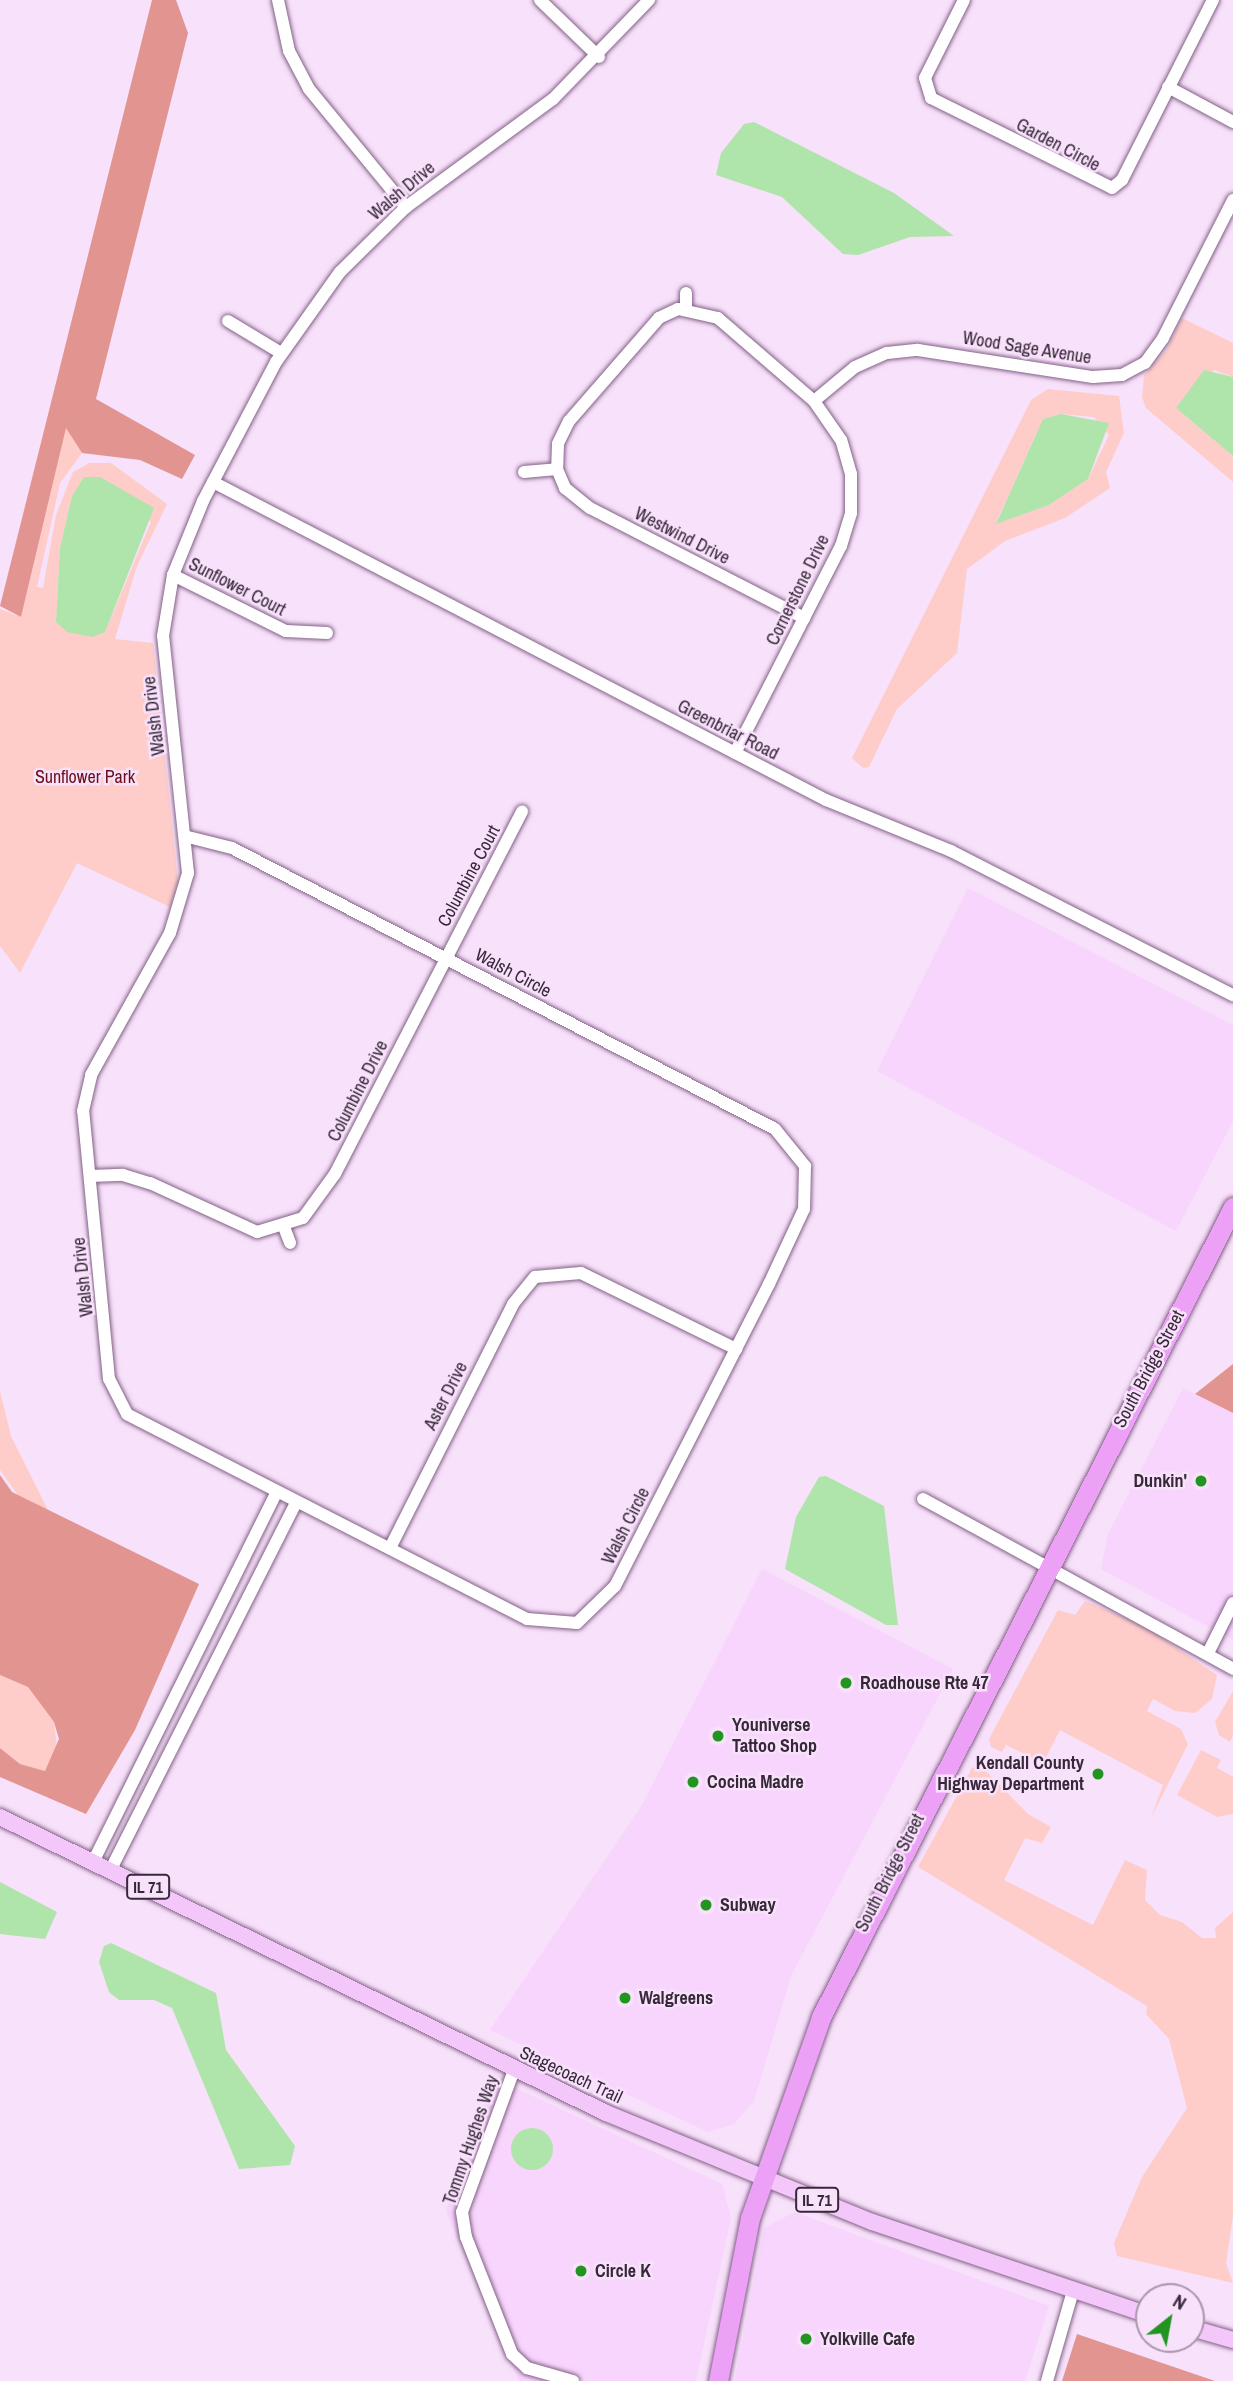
<!DOCTYPE html>
<style>
body{margin:0}
#map{position:relative;width:1233px;height:2381px;overflow:hidden;background:#f8e1fb;font-family:"Archivo Narrow",sans-serif}
div>[style]{position:absolute}
.built>*{inset:0;background:#f8d5fc}
.green>*{inset:0;background:#fecdca}
.forest>*{inset:0;background:#e29490}
.water>*{inset:0;background:#afe4aa}
.round{border-radius:50%}
.roads{filter:drop-shadow(0 0 2px #826186) drop-shadow(0 0 2px #826186)}
.minor>*{height:12px;margin:-6px;padding:0 6px;transform-origin:6px;border-radius:6px;background:#fff}
.major>*{height:16px;margin:-8px;padding:0 8px;transform-origin:8px;border-radius:8px;background:#f4c7fa}
.highway>*{height:19px;margin:-9.5px;padding:0 9.5px;transform-origin:9.5px;border-radius:9.5px;background:#eca1f6}
.dots>*{width:19px;height:19px;translate:-50% -50%;box-sizing:border-box;border:4px solid #f8e1fb;border-radius:50%}
span{translate:-50% -50%;white-space:nowrap;text-align:center;line-height:1.15;-webkit-text-stroke:5px #f8e1fb;paint-order:stroke}
.shield-label span{padding:2px 5px;background:#f8e1fb;border:2px solid;border-radius:5px;-webkit-text-stroke-width:0}
.shield-label{font-size:16px;color:#362838;font-weight:700}
.street-label{font-size:18px;color:#362838}
.park-label{font-size:18px;color:#6c0f18}
.poi-label{font-size:18px;color:#362838;font-weight:700}
.right{translate:-100% -50%;text-align:right}
.left{translate:0 -50%;text-align:left}
.north{position:absolute;left:1135px;top:2283px;width:70px;height:70px;box-sizing:border-box;background:#f8e1fb;border:2px solid #aa97ad;border-radius:50%;rotate:31deg;font-size:19px;font-weight:700;line-height:28px;text-align:center;color:#362838}
.north::after{content:'';display:block;margin:auto;width:24px;height:32px;background:#229420;clip-path:polygon(50% 0,100% 100%,50% 72%,0 100%)}
</style>
<div id="map">
<div class="built">
<i style="clip-path:polygon(968px 888px,1233px 1025px,1233px 1121px,1176px 1231px,877px 1071px)"></i>
<i style="clip-path:polygon(1183px 1388px,1233px 1413px,1233px 1640px,1101px 1569px,1108px 1534px)"></i>
<i style="clip-path:polygon(762px 1569px,953px 1669px,791px 1976px,754px 2101px,734px 2124px,708px 2132px,490px 2030px,642px 1805px)"></i>
<i style="clip-path:polygon(494px 2078px,722px 2184px,731px 2218px,696px 2381px,519px 2381px,446px 2211px)"></i>
<i style="clip-path:polygon(795px 2212px,1049px 2306px,1025px 2381px,735px 2381px,764px 2228px)"></i>
</div>
<div class="green">
<i style="clip-path:polygon(1182px 318px,1233px 343px,1233px 377px,1214px 370px,1176px 408px,1233px 456px,1233px 482px,1146px 408px,1142px 397px,1144px 375px,1167px 349px)"></i>
<i style="clip-path:polygon(evenodd,1048px 389px,1119px 396px,1124px 433px,1106px 472px,1110px 488px,1065px 518px,1005px 541px,967px 569px,957px 653px,897px 709px,869px 767px,863px 768px,852px 758px,1031px 400px,1048px 389px,1061px 414px,1094px 417px,1109px 435px,1088px 479px,1049px 505px,996px 523px,1043px 419px,1061px 414px)"></i>
<i style="clip-path:polygon(evenodd,66px 427px,82px 453px,60px 483px,37px 587px,43px 588px,56px 515px,73px 472px,89px 463px,111px 463px,167px 504px,137px 566px,115px 639px,153px 643px,178px 882px,170px 907px,77px 863px,20px 973px,0 946px,0 609px,21px 617px,66px 427px,84px 477px,107px 481px,151px 522px,105px 632px,56px 622px,60px 548px,72px 496px,84px 477px)"></i>
<i style="clip-path:polygon(0 1391px,11px 1436px,48px 1510px,18px 1495px,0 1470px)"></i>
<i style="clip-path:polygon(1085px 1601px,1144px 1626px,1217px 1675px,1212px 1699px,1195px 1713px,1175px 1711px,1153px 1699px,1147px 1711px,1181px 1729px,1188px 1744px,1151px 1818px,1163px 1785px,1060px 1730px,1043px 1763px,1006px 1745px,1002px 1752px,991px 1747px,989px 1739px,1058px 1610px,1075px 1615px)"></i>
<i style="clip-path:polygon(0 1675px,28px 1687px,54px 1722px,57px 1749px,45px 1771px,20px 1764px,0 1748px)"></i>
<i style="clip-path:polygon(1233px 1691px,1233px 1736px,1230px 1742px,1219px 1735px,1215px 1722px)"></i>
<i style="clip-path:polygon(1201px 1750px,1221px 1760px,1217px 1768px,1233px 1777px,1233px 1814px,1217px 1817px,1177px 1795px)"></i>
<i style="clip-path:polygon(980px 1765px,1028px 1814px,1051px 1827px,1042px 1843px,1025px 1838px,1004px 1880px,1093px 1925px,1125px 1860px,1147px 1870px,1145px 1900px,1160px 1915px,1182px 1922px,1202px 1938px,1216px 1938px,1215px 1928px,1233px 1912px,1233px 2216px,1226px 2263px,1233px 2283px,1117px 2256px,1114px 2243px,1142px 2177px,1187px 2108px,1169px 2039px,1146px 2014px,1147px 2006px,918px 1867px,972px 1768px)"></i>
</div>
<div class="forest">
<i style="clip-path:polygon(152px 0,176px 0,188px 33px,96px 399px,195px 455px,182px 479px,140px 460px,82px 453px,66px 428px,21px 617px,0 606px)"></i>
<i style="clip-path:polygon(1233px 1364px,1233px 1413px,1195px 1394px)"></i>
<i style="clip-path:polygon(0 1475px,12px 1492px,199px 1584px,135px 1730px,86px 1814px,0 1777px,0 1748px,20px 1764px,45px 1771px,59px 1739px,54px 1722px,28px 1687px,0 1675px)"></i>
<i style="clip-path:polygon(1077px 2334px,1215px 2381px,1062px 2381px)"></i>
</div>
<div class="water">
<i style="clip-path:polygon(754px 122px,894px 193px,954px 236px,910px 237px,858px 255px,843px 254px,782px 197px,716px 175px,721px 153px,744px 124px)"></i>
<i style="clip-path:polygon(1204px 370px,1233px 377px,1233px 456px,1176px 408px)"></i>
<i style="clip-path:polygon(1061px 414px,1109px 423px,1088px 479px,1049px 505px,996px 524px,1043px 419px)"></i>
<i style="clip-path:polygon(84px 477px,100px 477px,154px 508px,105px 632px,92px 637px,67px 632px,56px 622px,60px 548px,72px 496px)"></i>
<i style="clip-path:polygon(826px 1476px,884px 1506px,898px 1625px,886px 1625px,785px 1569px,796px 1517px,819px 1477px)"></i>
<i style="clip-path:polygon(0 1882px,57px 1912px,45px 1939px,0 1934px)"></i>
<i style="clip-path:polygon(111px 1943px,216px 1993px,226px 2050px,295px 2146px,290px 2165px,239px 2169px,172px 2008px,154px 2000px,119px 2000px,109px 1992px,99px 1962px,104px 1946px)"></i>
<i class="round" style="left:511px;top:2128px;width:42px;height:42px"></i>
</div>
<div class="roads">
<div class="minor">
<i style="left:278px;top:0;width:52px;rotate:77.8deg"></i>
<i style="left:289px;top:51px;width:43px;rotate:62.2deg"></i>
<i style="left:309px;top:89px;width:153px;rotate:50.6deg"></i>
<i style="left:540px;top:0;width:82px;rotate:44deg"></i>
<i style="left:964px;top:0;width:87px;rotate:116.6deg"></i>
<i style="left:925px;top:78px;width:21px;rotate:73deg"></i>
<i style="left:931px;top:98px;width:202px;rotate:26.4deg"></i>
<i style="left:1112px;top:188px;width:13px;rotate:-39deg"></i>
<i style="left:1122px;top:180px;width:202px;rotate:-63.2deg"></i>
<i style="left:1168px;top:87px;width:74px;rotate:28.3deg"></i>
<i style="left:686px;top:309px;width:16px;rotate:-90deg"></i>
<i style="left:228px;top:321px;width:62px;rotate:31.1deg"></i>
<i style="left:814px;top:401px;width:53px;rotate:-39.7deg"></i>
<i style="left:855px;top:367px;width:35px;rotate:-24deg"></i>
<i style="left:887px;top:353px;width:31px;rotate:-6deg"></i>
<i style="left:918px;top:350px;width:177px;rotate:8.8deg"></i>
<i style="left:1093px;top:377px;width:29px;rotate:-4deg"></i>
<i style="left:1122px;top:375px;width:26px;rotate:-28deg"></i>
<i style="left:1145px;top:363px;width:31px;rotate:-54deg"></i>
<i style="left:1163px;top:338px;width:155px;rotate:-63.1deg"></i>
<i style="left:524px;top:472px;width:33px;rotate:-5deg"></i>
<i style="left:213px;top:482px;width:691px;rotate:27.42deg"></i>
<i style="left:826px;top:800px;width:135px;rotate:22.2deg"></i>
<i style="left:951px;top:851px;width:317px;rotate:27.1deg"></i>
<i style="left:173px;top:575px;width:126px;rotate:26.4deg"></i>
<i style="left:286px;top:631px;width:41px;rotate:2.8deg"></i>
<i style="left:735px;top:753px;width:233px;rotate:-62.9deg"></i>
<i style="left:841px;top:546px;width:34px;rotate:-73deg"></i>
<i style="left:851px;top:513px;width:39px;rotate:-90deg"></i>
<i style="left:851px;top:474px;width:35px;rotate:-106deg"></i>
<i style="left:841px;top:440px;width:47px;rotate:-124.7deg"></i>
<i style="left:814px;top:401px;width:127px;rotate:-139.2deg"></i>
<i style="left:718px;top:318px;width:41px;rotate:-167.3deg"></i>
<i style="left:678px;top:309px;width:21px;rotate:155deg"></i>
<i style="left:659px;top:318px;width:137px;rotate:131.1deg"></i>
<i style="left:569px;top:421px;width:25px;rotate:116deg"></i>
<i style="left:558px;top:444px;width:25px;rotate:92deg"></i>
<i style="left:557px;top:469px;width:21px;rotate:67deg"></i>
<i style="left:565px;top:488px;width:32px;rotate:39deg"></i>
<i style="left:590px;top:508px;width:241px;rotate:27.2deg"></i>
<i style="left:188px;top:837px;width:45px;rotate:14deg"></i>
<i style="left:232px;top:848px;width:611px;rotate:27.36deg"></i>
<i style="left:775px;top:1129px;width:48px;rotate:51deg"></i>
<i style="left:805px;top:1166px;width:43px;rotate:91.3deg"></i>
<i style="left:804px;top:1209px;width:83px;rotate:115deg"></i>
<i style="left:769px;top:1284px;width:339px;rotate:117deg"></i>
<i style="left:615px;top:1586px;width:53px;rotate:135.8deg"></i>
<i style="left:577px;top:1623px;width:50px;rotate:-175.4deg"></i>
<i style="left:527px;top:1619px;width:449px;rotate:-152.9deg"></i>
<i style="left:127px;top:1414px;width:39px;rotate:-117deg"></i>
<i style="left:109px;top:1379px;width:269px;rotate:-95.5deg"></i>
<i style="left:83px;top:1111px;width:37px;rotate:-77deg"></i>
<i style="left:91px;top:1075px;width:162px;rotate:-60.9deg"></i>
<i style="left:170px;top:933px;width:63px;rotate:-73.3deg"></i>
<i style="left:188px;top:873px;width:238px;rotate:-96deg"></i>
<i style="left:163px;top:636px;width:62px;rotate:-80.7deg"></i>
<i style="left:173px;top:575px;width:80px;rotate:-67.9deg"></i>
<i style="left:203px;top:501px;width:157px;rotate:-62.3deg"></i>
<i style="left:276px;top:362px;width:110px;rotate:-54.6deg"></i>
<i style="left:340px;top:272px;width:93px;rotate:-44.6deg"></i>
<i style="left:406px;top:207px;width:182px;rotate:-36.3deg"></i>
<i style="left:553px;top:99px;width:138px;rotate:-45.9deg"></i>
<i style="left:90px;top:1176px;width:33px;rotate:-2deg"></i>
<i style="left:123px;top:1175px;width:28px;rotate:17deg"></i>
<i style="left:150px;top:1183px;width:118px;rotate:24.6deg"></i>
<i style="left:257px;top:1232px;width:48px;rotate:-16.9deg"></i>
<i style="left:303px;top:1218px;width:54px;rotate:-54deg"></i>
<i style="left:335px;top:1174px;width:408px;rotate:-62.7deg"></i>
<i style="left:284px;top:1227px;width:17px;rotate:69deg"></i>
<i style="left:923px;top:1499px;width:354px;rotate:28.7deg"></i>
<i style="left:390px;top:1548px;width:273px;rotate:-63.2deg"></i>
<i style="left:513px;top:1304px;width:35px;rotate:-51deg"></i>
<i style="left:535px;top:1277px;width:46px;rotate:-5deg"></i>
<i style="left:581px;top:1273px;width:173px;rotate:26.1deg"></i>
<i style="left:1208px;top:1653px;width:56px;rotate:-63.4deg"></i>
<i style="left:94px;top:1860px;width:411px;rotate:-63.6deg"></i>
<i style="left:111px;top:1869px;width:411px;rotate:-63.2deg"></i>
<i style="left:514px;top:2070px;width:151px;rotate:110.1deg"></i>
<i style="left:462px;top:2212px;width:25px;rotate:81deg"></i>
<i style="left:466px;top:2237px;width:126px;rotate:68.5deg"></i>
<i style="left:512px;top:2354px;width:21px;rotate:43deg"></i>
<i style="left:527px;top:2368px;width:48px;rotate:15.8deg"></i>
<i style="left:1047px;top:2381px;width:94px;rotate:-73.9deg"></i>
</div>
<div class="major">
<i style="left:0;top:1817px;width:674px;rotate:26.03deg"></i>
<i style="left:606px;top:2113px;width:287px;rotate:22.3deg"></i>
<i style="left:872px;top:2222px;width:292px;rotate:18.6deg"></i>
<i style="left:1191px;top:2328px;width:44px;rotate:15.9deg"></i>
</div>
<div class="highway">
<i style="left:718px;top:2381px;width:166px;rotate:-78.9deg"></i>
<i style="left:750px;top:2218px;width:213px;rotate:-70.5deg"></i>
<i style="left:821px;top:2017px;width:909px;rotate:-63.04deg"></i>
</div>
</div>
<div class="dots">
<i style="left:1201px;top:1481px;background:#229420"></i>
<i style="left:846px;top:1683px;background:#229420"></i>
<i style="left:718px;top:1736px;background:#229420"></i>
<i style="left:1098px;top:1774px;background:#229420"></i>
<i style="left:693px;top:1782px;background:#229420"></i>
<i style="left:706px;top:1905px;background:#229420"></i>
<i style="left:625px;top:1998px;background:#229420"></i>
<i style="left:581px;top:2271px;background:#229420"></i>
<i style="left:806px;top:2339px;background:#229420"></i>
</div>
<div class="shield-label">
<span style="left:148px;top:1887px">IL 71</span>
<span style="left:817px;top:2200px">IL 71</span>
</div>
<div class="street-label">
<span style="left:1058px;top:145px;rotate:28deg">Garden Circle</span>
<span style="left:402px;top:191px;rotate:-40deg">Walsh Drive</span>
<span style="left:1027px;top:348px;rotate:9deg">Wood Sage Avenue</span>
<span style="left:682px;top:536px;rotate:27deg">Westwind Drive</span>
<span style="left:237px;top:587px;rotate:27deg">Sunflower Court</span>
<span style="left:798px;top:590px;rotate:-64deg">Cornerstone Drive</span>
<span style="left:154px;top:716px;rotate:-97deg">Walsh Drive</span>
<span style="left:728px;top:730px;rotate:27deg">Greenbriar Road</span>
<span style="left:469px;top:876px;rotate:-62deg">Columbine Court</span>
<span style="left:513px;top:973px;rotate:28deg">Walsh Circle</span>
<span style="left:358px;top:1091px;rotate:-63deg">Columbine Drive</span>
<span style="left:83px;top:1277px;rotate:-96deg">Walsh Drive</span>
<span style="left:1149px;top:1369px;rotate:-62deg">South Bridge Street</span>
<span style="left:446px;top:1396px;rotate:-63deg">Aster Drive</span>
<span style="left:626px;top:1526px;rotate:-63deg">Walsh Circle</span>
<span style="left:890px;top:1873px;rotate:-63deg">South Bridge Street</span>
<span style="left:571px;top:2075px;rotate:25deg">Stagecoach Trail</span>
<span style="left:471px;top:2140px;rotate:-71deg">Tommy Hughes Way</span>
</div>
<div class="park-label">
<span style="left:85px;top:777px">Sunflower Park</span>
</div>
<div class="poi-label">
<span class="right" style="left:1187px;top:1481px">Dunkin'</span>
<span class="left" style="left:860px;top:1683px">Roadhouse Rte 47</span>
<span class="left" style="left:732px;top:1736px">Youniverse<br>Tattoo Shop</span>
<span class="right" style="left:1084px;top:1774px">Kendall County<br>Highway Department</span>
<span class="left" style="left:707px;top:1782px">Cocina Madre</span>
<span class="left" style="left:720px;top:1905px">Subway</span>
<span class="left" style="left:639px;top:1998px">Walgreens</span>
<span class="left" style="left:595px;top:2271px">Circle K</span>
<span class="left" style="left:820px;top:2339px">Yolkville Cafe</span>
</div>
<div class="north">N</div>
</div>
